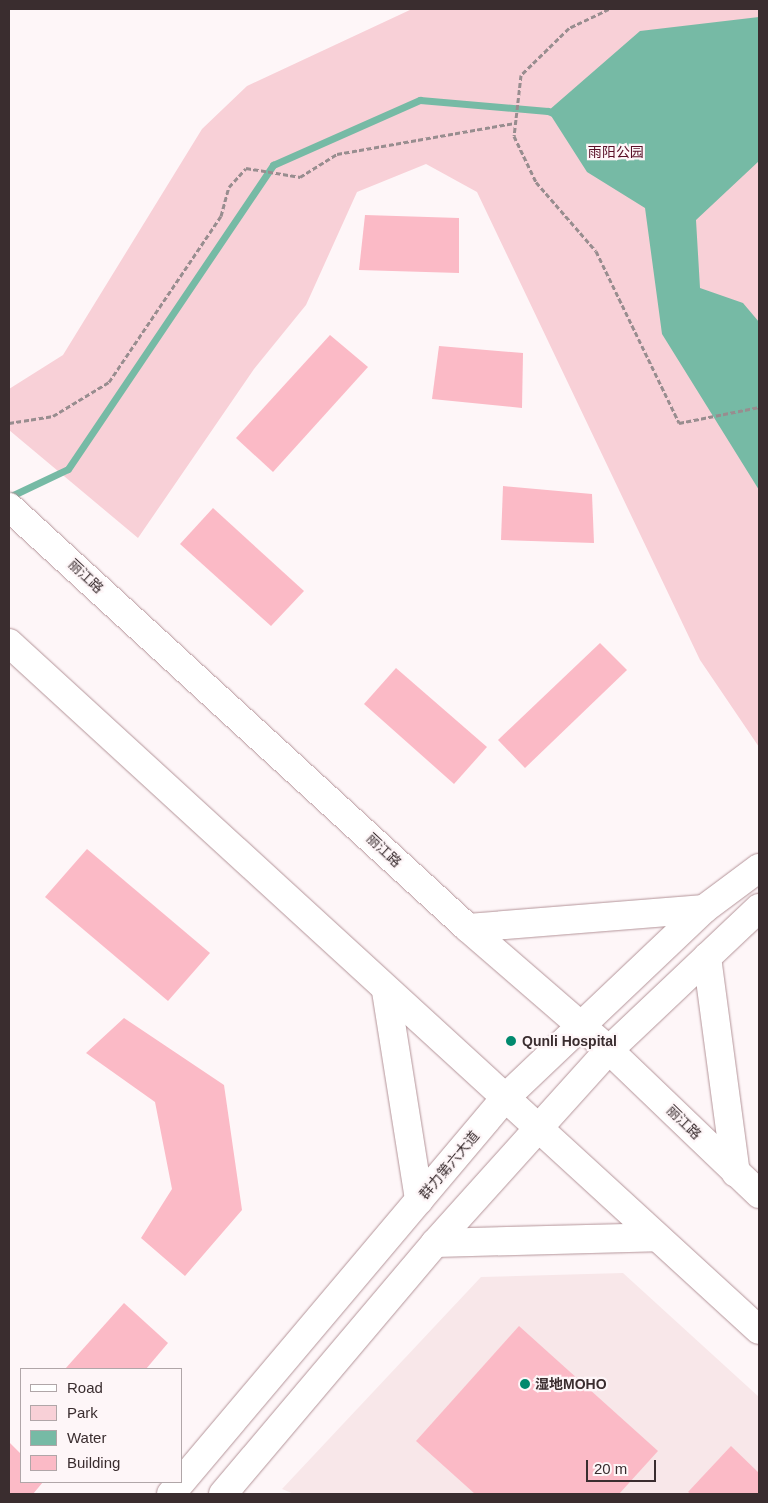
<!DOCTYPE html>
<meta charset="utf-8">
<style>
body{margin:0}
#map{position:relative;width:768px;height:1503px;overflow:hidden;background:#fef6f8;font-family:Arial,"Noto Sans SC",sans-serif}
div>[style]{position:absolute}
.built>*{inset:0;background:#f8e7e9}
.green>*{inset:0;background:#f8d0d7}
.water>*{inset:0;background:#76baa5}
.stream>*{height:7px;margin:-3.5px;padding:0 3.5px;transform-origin:3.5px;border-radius:3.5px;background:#76baa5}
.building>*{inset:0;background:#fbbac6}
.path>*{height:3px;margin-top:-1.5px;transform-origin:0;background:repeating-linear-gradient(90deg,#988d8f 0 5px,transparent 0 7.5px)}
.roads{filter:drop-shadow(0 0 1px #b49499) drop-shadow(0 0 1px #b49499)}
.major>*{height:28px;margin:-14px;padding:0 14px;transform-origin:14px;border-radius:14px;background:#fff}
.dots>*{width:14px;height:14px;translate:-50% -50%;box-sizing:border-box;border:2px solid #fef6f8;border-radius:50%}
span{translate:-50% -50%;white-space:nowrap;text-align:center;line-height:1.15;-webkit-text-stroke:4.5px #fef6f8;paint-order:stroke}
.park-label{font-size:14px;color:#590f27}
.street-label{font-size:14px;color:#3a2d2f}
.poi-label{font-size:14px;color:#3a2d2f;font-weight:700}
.left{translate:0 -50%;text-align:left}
.frame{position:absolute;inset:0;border:10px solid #3a2d2f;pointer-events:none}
.legend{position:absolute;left:20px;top:1368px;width:162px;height:115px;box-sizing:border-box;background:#fef6f8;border:1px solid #b0a6a8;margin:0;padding:6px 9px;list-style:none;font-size:15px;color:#3a2d2f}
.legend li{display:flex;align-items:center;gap:10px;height:25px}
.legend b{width:25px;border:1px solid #b0a6a8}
.scale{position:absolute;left:586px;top:1460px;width:70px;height:22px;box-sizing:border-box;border:2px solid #3a2d2f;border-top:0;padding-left:6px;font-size:15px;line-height:18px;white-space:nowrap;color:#3a2d2f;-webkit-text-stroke:4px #fef6f8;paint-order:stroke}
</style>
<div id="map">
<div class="built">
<i style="clip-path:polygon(623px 1273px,759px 1397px,759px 1494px,294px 1494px,282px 1489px,481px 1277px)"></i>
</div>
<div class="green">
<i style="clip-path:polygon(412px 9px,759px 9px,759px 747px,700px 660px,477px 192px,426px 164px,357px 192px,306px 305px,254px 369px,138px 538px,9px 430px,9px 389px,63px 355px,202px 129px,247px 86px)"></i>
</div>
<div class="water">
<i style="clip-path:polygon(759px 17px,759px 161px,696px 220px,700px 288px,743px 303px,759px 322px,759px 490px,662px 334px,645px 208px,587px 172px,548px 111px,640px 31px)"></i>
</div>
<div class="stream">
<i style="left:9px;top:497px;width:65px;rotate:-25.4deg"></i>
<i style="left:68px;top:469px;width:367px;rotate:-56deg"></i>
<i style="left:273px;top:165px;width:161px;rotate:-23.9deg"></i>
<i style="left:420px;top:100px;width:128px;rotate:4.9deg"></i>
<i style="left:548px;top:111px;width:8px;rotate:23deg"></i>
</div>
<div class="building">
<i style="clip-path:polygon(365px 215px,459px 218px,459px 273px,359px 270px)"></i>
<i style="clip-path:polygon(330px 335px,368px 367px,273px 472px,236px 438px)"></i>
<i style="clip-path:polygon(439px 346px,523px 353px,522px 408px,432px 399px)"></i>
<i style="clip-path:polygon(503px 486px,592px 494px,594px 543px,501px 540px)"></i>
<i style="clip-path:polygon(213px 508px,304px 591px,271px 626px,180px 544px)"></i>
<i style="clip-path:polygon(600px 643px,627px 670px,525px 768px,498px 740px)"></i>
<i style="clip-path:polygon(396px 668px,487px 747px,454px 784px,364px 704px)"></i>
<i style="clip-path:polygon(87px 849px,210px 953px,168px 1001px,45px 897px)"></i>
<i style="clip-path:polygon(124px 1018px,224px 1085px,242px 1210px,185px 1276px,141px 1238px,172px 1189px,155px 1102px,86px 1053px)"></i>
<i style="clip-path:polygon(124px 1303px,168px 1343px,146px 1369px,65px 1369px)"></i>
<i style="clip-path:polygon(519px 1326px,658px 1451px,619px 1494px,475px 1494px,416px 1441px)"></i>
<i style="clip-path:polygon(9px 1442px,21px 1454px,21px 1482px,43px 1482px,33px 1494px,9px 1494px)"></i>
<i style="clip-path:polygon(731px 1446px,759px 1473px,759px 1494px,691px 1494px,688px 1492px)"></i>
</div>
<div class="path">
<i style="left:609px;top:9px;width:44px;rotate:154.6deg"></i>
<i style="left:569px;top:28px;width:67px;rotate:135.6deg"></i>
<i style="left:521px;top:75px;width:61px;rotate:96.5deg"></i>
<i style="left:514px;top:136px;width:51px;rotate:64.4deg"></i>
<i style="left:536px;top:182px;width:91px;rotate:49deg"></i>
<i style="left:596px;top:251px;width:191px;rotate:64.2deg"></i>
<i style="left:679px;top:423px;width:82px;rotate:-11.3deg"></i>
<i style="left:9px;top:423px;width:45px;rotate:-9deg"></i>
<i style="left:53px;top:416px;width:66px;rotate:-31.3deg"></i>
<i style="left:109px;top:382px;width:200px;rotate:-56deg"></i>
<i style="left:221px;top:216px;width:30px;rotate:-75deg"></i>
<i style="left:229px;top:187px;width:25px;rotate:-48deg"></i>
<i style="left:246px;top:168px;width:55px;rotate:9.5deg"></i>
<i style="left:300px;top:177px;width:44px;rotate:-31.9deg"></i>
<i style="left:337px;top:154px;width:181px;rotate:-9.9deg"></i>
</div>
<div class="roads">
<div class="major">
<i style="left:9px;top:507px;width:623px;rotate:42.53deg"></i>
<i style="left:468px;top:928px;width:186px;rotate:40.9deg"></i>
<i style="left:609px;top:1050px;width:208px;rotate:43.8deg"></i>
<i style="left:9px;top:643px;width:1017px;rotate:42.49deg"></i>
<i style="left:468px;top:928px;width:237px;rotate:-4.6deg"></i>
<i style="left:707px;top:957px;width:218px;rotate:82.4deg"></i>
<i style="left:386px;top:991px;width:212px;rotate:81deg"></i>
<i style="left:435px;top:1243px;width:222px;rotate:-1.5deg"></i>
<i style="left:171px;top:1494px;width:518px;rotate:-49.85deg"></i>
<i style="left:505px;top:1098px;width:274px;rotate:-43.5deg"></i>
<i style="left:704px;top:909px;width:69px;rotate:-36.7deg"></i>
<i style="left:223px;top:1494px;width:329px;rotate:-49.8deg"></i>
<i style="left:435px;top:1243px;width:260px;rotate:-48deg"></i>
<i style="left:609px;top:1050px;width:207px;rotate:-43.4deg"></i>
</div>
</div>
<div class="dots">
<i style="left:511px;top:1041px;background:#01896e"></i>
<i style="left:525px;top:1384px;background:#01896e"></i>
</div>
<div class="park-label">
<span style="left:616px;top:152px">雨阳公园</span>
</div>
<div class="street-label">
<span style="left:86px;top:576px;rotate:43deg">丽江路</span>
<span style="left:384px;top:850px;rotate:43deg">丽江路</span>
<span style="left:684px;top:1122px;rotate:44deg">丽江路</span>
<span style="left:449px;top:1165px;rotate:-50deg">群力第六大道</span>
</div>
<div class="poi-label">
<span class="left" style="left:522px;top:1041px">Qunli Hospital</span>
<span class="left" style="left:535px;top:1384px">湿地MOHO</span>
</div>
<div class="frame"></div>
<ul class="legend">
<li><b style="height:6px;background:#fff"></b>Road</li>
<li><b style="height:14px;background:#f8d0d7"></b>Park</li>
<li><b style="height:14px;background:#76baa5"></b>Water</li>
<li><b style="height:14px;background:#fbbac6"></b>Building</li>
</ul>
<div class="scale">20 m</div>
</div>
